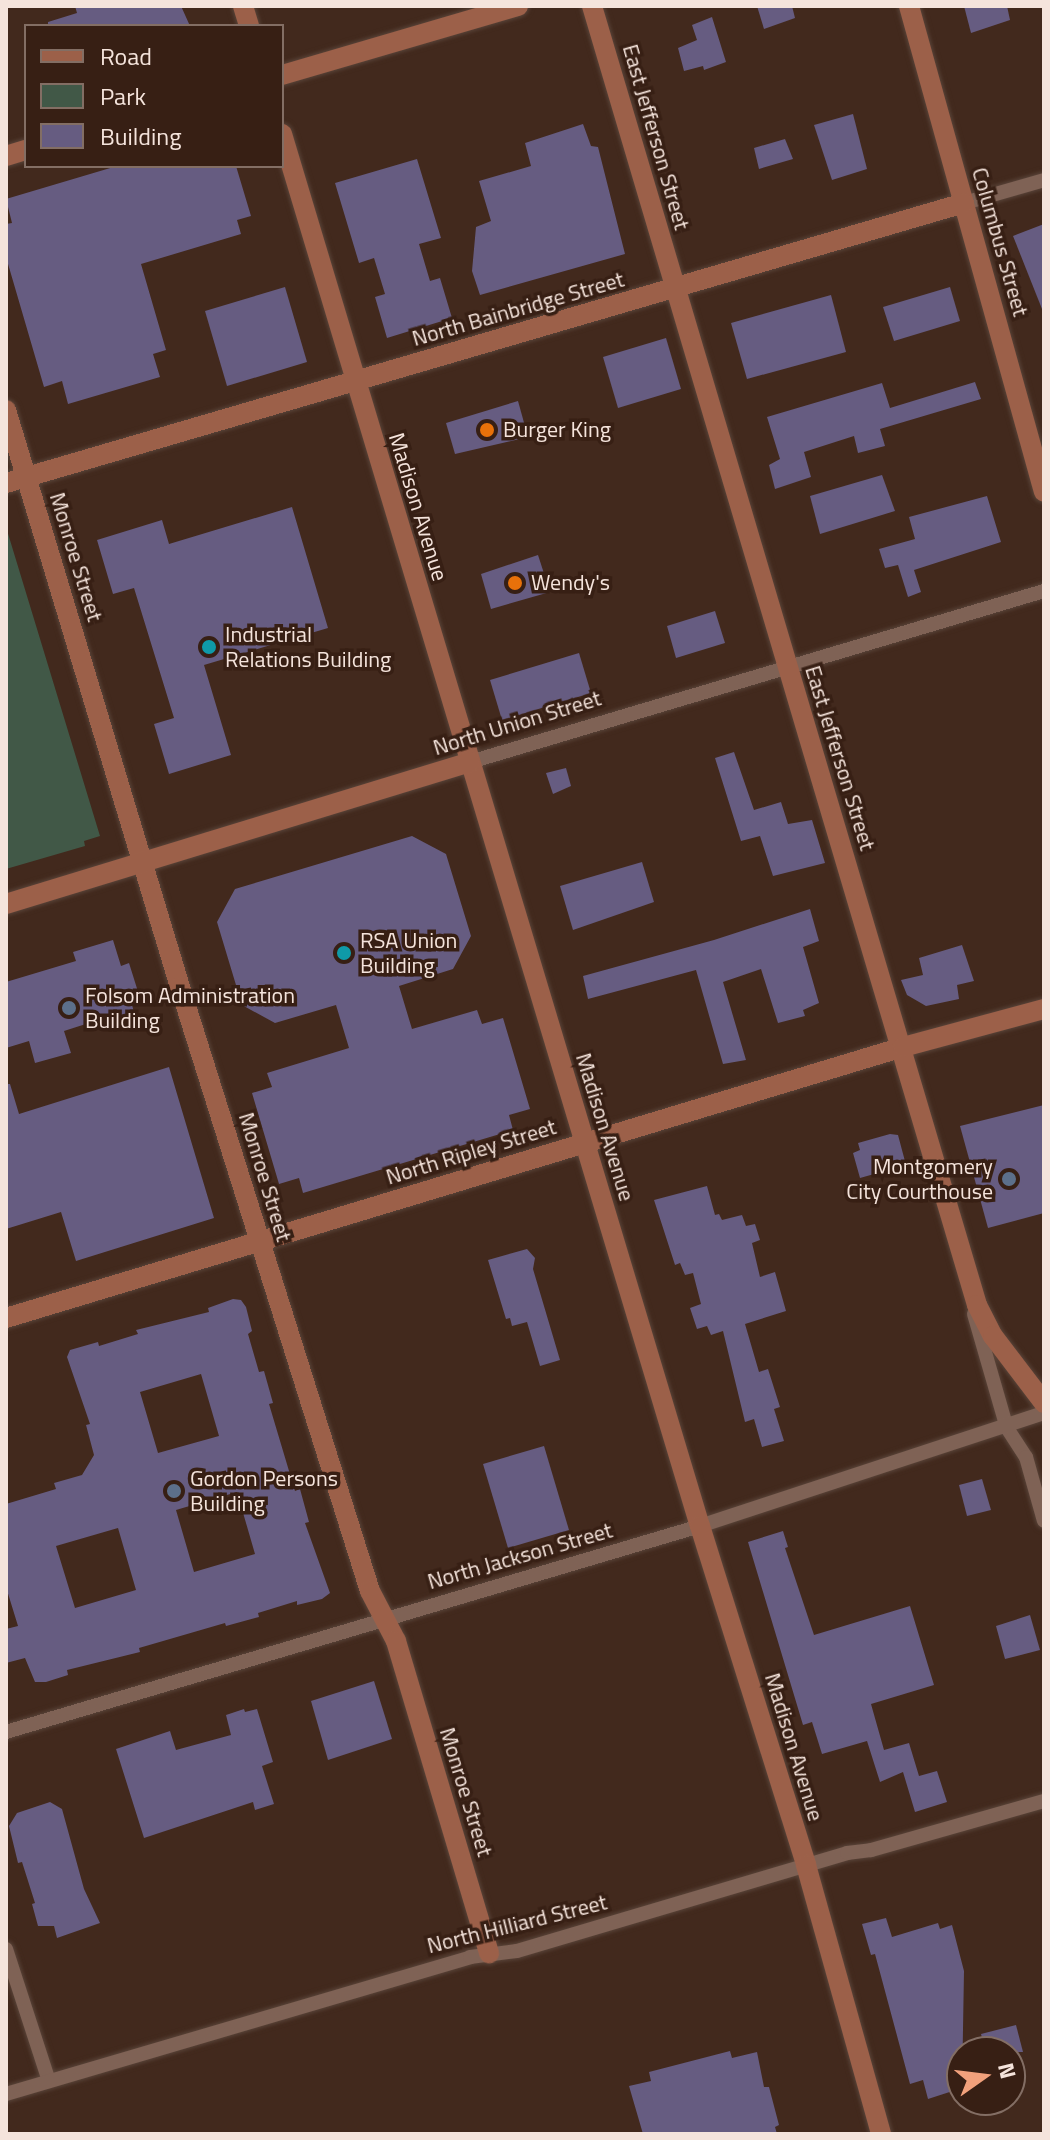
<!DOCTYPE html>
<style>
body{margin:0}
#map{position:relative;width:1050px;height:2140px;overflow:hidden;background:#42291d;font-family:"Titillium Web",sans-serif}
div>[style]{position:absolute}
.green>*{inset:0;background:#415847}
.building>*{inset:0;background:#665c81}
.roads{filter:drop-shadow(0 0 2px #594439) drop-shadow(0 0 2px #594439)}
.street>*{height:14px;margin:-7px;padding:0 7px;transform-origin:7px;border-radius:7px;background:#7f6255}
.secondary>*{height:20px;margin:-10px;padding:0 10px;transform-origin:10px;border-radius:10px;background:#9c6049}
.dots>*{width:22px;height:22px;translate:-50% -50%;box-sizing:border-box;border:4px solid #371f14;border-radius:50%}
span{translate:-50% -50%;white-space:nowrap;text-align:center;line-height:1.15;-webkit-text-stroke:7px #371f14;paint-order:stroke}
.street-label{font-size:22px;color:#f5e4dc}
.poi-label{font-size:22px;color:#f5e4dc}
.left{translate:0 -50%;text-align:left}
.right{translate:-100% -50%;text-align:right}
.frame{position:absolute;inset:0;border:8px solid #f5e4dc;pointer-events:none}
.legend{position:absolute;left:24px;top:24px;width:260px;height:144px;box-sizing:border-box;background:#371f14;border:2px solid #836e64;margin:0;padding:10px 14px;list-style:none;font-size:24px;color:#f5e4dc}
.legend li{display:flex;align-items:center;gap:16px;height:40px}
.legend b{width:40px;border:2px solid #836e64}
.north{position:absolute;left:946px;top:2036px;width:80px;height:80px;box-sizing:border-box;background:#371f14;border:2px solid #836e64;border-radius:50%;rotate:76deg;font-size:22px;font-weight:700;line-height:32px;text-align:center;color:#f5e4dc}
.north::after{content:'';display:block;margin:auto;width:28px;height:36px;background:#f1a17c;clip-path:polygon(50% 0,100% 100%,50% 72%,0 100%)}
</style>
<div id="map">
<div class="green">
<i style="clip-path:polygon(6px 527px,100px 836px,84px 841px,85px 846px,6px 869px)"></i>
</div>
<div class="building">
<i style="clip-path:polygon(75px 6px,181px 6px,190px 26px,48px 26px,48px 22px,77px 13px)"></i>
<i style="clip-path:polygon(757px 6px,792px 6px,795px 18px,764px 29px)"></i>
<i style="clip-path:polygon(964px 6px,1007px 6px,1010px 20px,971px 33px)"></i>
<i style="clip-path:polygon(712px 17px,726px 62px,704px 70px,703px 66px,684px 71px,678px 48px,697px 40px,692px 25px)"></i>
<i style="clip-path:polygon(853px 114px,867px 169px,832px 180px,814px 125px)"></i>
<i style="clip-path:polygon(583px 124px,591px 146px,598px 147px,625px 254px,480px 295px,472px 271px,476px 227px,491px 221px,479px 181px,531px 166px,525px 143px)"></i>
<i style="clip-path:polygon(785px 139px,793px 159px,759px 169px,754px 148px)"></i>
<i style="clip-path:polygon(417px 159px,441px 238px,419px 244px,430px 281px,440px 278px,452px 318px,387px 338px,375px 297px,385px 294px,374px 258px,359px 263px,335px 183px)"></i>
<i style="clip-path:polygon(117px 166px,236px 166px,251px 216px,237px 220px,241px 234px,141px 264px,166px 350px,153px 354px,160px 377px,68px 404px,62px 381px,44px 387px,6px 257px,6px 224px,12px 223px,6px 199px)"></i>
<i style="clip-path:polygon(1044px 224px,1044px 314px,1013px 236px)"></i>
<i style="clip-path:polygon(285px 287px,307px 362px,227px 386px,205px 311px)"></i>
<i style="clip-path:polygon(950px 287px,960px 321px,894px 341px,883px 307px)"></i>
<i style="clip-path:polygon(831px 295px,846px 352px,747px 379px,731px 323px)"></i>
<i style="clip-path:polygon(666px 338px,681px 389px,618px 408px,603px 357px)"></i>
<i style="clip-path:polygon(975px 382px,981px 399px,880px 429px,885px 446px,858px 453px,854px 436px,804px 452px,811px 477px,775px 489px,769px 465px,780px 459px,767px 417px,882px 383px,890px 408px)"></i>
<i style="clip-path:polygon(518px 401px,528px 437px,455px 454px,446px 423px)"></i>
<i style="clip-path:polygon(882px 475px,895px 511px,820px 534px,810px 496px)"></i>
<i style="clip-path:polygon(987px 496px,1001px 542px,914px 570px,921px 592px,908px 597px,898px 565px,885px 568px,879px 549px,915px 539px,909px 517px)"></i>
<i style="clip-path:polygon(292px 507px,328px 628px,204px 665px,231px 755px,169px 774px,154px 724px,174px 718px,134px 588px,113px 594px,97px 540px,162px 520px,169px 544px)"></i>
<i style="clip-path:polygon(538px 555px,550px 592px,491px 609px,481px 574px)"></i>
<i style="clip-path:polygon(715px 611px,725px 643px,676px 658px,667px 626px)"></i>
<i style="clip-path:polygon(579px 653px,591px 693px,502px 720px,490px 680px)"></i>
<i style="clip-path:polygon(734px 752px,754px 810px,781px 802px,788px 824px,812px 820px,825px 863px,773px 876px,760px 836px,741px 841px,715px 758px)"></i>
<i style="clip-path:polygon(566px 768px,571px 786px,553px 794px,546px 773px)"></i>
<i style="clip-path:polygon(412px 836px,446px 854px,471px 936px,453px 969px,399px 986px,412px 1029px,477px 1010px,482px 1024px,503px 1018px,530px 1109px,509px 1115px,513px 1130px,303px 1193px,299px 1178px,279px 1184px,252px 1093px,272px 1087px,267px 1073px,349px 1048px,336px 1005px,275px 1023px,242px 1005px,217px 922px,235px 889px)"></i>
<i style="clip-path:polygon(642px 862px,654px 902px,573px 930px,560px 886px)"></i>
<i style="clip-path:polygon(810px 909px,819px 941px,803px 947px,819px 1003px,803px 1010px,805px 1016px,778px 1023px,761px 969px,723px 982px,746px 1060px,723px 1064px,696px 970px,588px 999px,583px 976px,714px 940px)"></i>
<i style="clip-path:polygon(113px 940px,121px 966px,129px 963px,140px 998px,131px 1001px,135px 1016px,94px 1029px,92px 1022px,64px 1031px,71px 1053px,35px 1063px,29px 1041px,6px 1048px,6px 982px,76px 961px,73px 952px)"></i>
<i style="clip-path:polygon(962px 945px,974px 981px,957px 985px,959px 999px,926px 1006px,907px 995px,901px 980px,923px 975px,919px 958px)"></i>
<i style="clip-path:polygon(169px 1067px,214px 1218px,76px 1261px,61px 1212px,6px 1229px,6px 1084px,10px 1084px,19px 1114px)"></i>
<i style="clip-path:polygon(1044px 1105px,1044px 1213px,988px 1228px,960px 1126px)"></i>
<i style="clip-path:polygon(890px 1134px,898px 1135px,906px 1165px,860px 1178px,853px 1153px,860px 1150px,858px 1143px)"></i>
<i style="clip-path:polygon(707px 1186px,715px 1215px,719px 1214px,722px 1220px,742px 1215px,746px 1226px,755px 1224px,760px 1240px,752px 1243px,760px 1277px,775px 1272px,786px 1311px,745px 1324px,759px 1372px,768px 1369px,780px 1407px,774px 1409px,784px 1441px,762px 1447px,754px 1419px,745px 1422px,723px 1331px,711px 1335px,707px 1326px,697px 1329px,690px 1308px,701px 1304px,693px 1273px,685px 1275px,680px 1263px,675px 1265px,654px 1200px)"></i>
<i style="clip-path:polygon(527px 1249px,535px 1258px,533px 1269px,560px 1360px,540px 1366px,527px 1322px,512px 1326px,510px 1318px,506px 1319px,488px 1260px)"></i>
<i style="clip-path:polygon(evenodd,233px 1299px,241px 1300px,246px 1307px,252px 1331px,248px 1334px,259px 1372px,264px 1371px,273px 1403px,269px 1404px,295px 1491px,300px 1489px,309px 1522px,305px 1523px,330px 1593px,322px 1599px,297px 1605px,297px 1601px,258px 1613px,259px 1617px,226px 1626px,225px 1623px,139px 1648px,140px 1652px,67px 1670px,68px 1675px,46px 1682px,35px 1682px,25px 1658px,6px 1663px,6px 1629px,18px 1626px,6px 1587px,6px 1504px,56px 1489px,54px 1483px,82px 1475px,94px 1455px,86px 1425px,90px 1424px,67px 1357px,70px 1350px,98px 1342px,99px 1346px,138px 1334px,136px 1330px,209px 1312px,208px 1308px,233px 1299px,201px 1374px,219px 1436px,158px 1453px,140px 1392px,201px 1374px,233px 1299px,237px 1492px,255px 1554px,194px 1572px,176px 1510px,237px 1492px,233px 1299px,118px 1528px,136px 1590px,75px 1608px,56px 1546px,118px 1528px)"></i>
<i style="clip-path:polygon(544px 1446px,569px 1530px,508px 1548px,483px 1464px)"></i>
<i style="clip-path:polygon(982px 1479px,991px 1510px,967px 1516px,959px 1485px)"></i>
<i style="clip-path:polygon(783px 1531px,788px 1547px,785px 1548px,814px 1635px,910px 1606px,934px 1685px,871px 1704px,884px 1750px,909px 1743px,919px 1776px,937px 1771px,947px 1802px,915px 1812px,903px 1772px,880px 1782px,867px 1741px,822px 1754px,812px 1722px,803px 1725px,748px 1542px)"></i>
<i style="clip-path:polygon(1030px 1615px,1040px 1650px,1005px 1659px,996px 1626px)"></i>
<i style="clip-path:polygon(374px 1681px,392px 1739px,328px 1760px,311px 1701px)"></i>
<i style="clip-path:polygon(244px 1709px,245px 1712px,257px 1709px,273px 1762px,262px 1766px,274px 1804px,255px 1810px,253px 1802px,144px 1838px,116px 1749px,170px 1731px,176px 1750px,231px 1735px,226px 1715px)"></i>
<i style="clip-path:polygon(50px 1802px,62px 1809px,84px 1889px,100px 1923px,57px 1938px,54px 1926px,38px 1926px,32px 1904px,35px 1903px,22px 1862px,18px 1863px,9px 1826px,17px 1813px)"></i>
<i style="clip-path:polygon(886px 1918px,892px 1937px,938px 1923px,940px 1929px,952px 1925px,964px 1971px,962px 2088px,928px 2099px,923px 2080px,910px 2084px,875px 1954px,871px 1955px,862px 1924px)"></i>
<i style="clip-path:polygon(1016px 2025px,1023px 2052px,986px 2052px,981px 2034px)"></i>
<i style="clip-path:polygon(730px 2051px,732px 2058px,757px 2052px,764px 2087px,769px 2087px,779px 2125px,775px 2127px,777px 2134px,643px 2134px,629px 2086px,651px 2081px,649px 2072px)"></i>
</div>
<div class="roads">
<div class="street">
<i style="left:964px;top:203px;width:83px;rotate:-16deg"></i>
<i style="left:470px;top:762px;width:599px;rotate:-16.59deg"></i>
<i style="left:974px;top:1314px;width:119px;rotate:73.9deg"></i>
<i style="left:1007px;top:1428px;width:35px;rotate:57deg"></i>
<i style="left:1026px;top:1457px;width:66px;rotate:74.3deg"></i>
<i style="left:6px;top:1732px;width:724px;rotate:-16.53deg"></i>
<i style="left:700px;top:1526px;width:362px;rotate:-18.2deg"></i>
<i style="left:6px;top:1949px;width:139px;rotate:72deg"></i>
<i style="left:6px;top:2094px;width:484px;rotate:-16.4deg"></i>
<i style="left:470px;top:1957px;width:47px;rotate:-7.3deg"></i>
<i style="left:517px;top:1951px;width:344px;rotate:-16.5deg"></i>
<i style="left:847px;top:1853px;width:24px;rotate:-7deg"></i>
<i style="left:871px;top:1850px;width:180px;rotate:-15.8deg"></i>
</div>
<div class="secondary">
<i style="left:243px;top:6px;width:21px;rotate:73deg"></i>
<i style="left:592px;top:6px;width:1355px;rotate:73.49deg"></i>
<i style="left:977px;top:1305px;width:35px;rotate:63deg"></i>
<i style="left:993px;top:1336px;width:84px;rotate:52.7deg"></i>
<i style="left:909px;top:6px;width:504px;rotate:74.48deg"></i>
<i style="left:282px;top:75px;width:246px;rotate:-16.3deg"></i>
<i style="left:282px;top:134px;width:1453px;rotate:73.29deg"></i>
<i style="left:700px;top:1526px;width:355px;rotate:72.6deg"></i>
<i style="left:806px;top:1865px;width:279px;rotate:74.4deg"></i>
<i style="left:6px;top:156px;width:21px;rotate:-17deg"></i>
<i style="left:6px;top:410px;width:603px;rotate:73.22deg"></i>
<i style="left:180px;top:987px;width:633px;rotate:72.54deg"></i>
<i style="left:370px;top:1591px;width:56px;rotate:62.5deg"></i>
<i style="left:396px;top:1641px;width:326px;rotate:73.4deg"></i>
<i style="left:6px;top:483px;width:998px;rotate:-16.29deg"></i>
<i style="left:6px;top:904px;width:485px;rotate:-17deg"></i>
<i style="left:6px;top:1318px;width:937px;rotate:-16.81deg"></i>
<i style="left:903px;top:1047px;width:146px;rotate:-15.1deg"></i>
</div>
</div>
<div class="dots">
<i style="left:487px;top:430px;background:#e8710a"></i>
<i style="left:515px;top:583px;background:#e8710a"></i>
<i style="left:209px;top:647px;background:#0f9aa8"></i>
<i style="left:344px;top:953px;background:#0f9aa8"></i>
<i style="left:69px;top:1008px;background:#5c6f8a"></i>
<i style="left:1009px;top:1179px;background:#5c6f8a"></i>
<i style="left:174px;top:1491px;background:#5c6f8a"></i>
</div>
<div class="street-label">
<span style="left:656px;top:137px;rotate:74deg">East Jefferson Street</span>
<span style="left:1000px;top:242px;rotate:74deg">Columbus Street</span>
<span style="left:518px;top:309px;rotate:-16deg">North Bainbridge Street</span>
<span style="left:418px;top:507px;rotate:73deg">Madison Avenue</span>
<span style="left:76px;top:557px;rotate:73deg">Monroe Street</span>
<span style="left:517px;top:723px;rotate:-17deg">North Union Street</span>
<span style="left:840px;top:758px;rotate:73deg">East Jefferson Street</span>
<span style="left:605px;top:1127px;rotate:73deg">Madison Avenue</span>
<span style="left:471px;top:1152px;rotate:-17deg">North Ripley Street</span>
<span style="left:265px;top:1177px;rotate:73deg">Monroe Street</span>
<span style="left:520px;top:1556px;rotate:-16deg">North Jackson Street</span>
<span style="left:794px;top:1747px;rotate:73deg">Madison Avenue</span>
<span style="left:466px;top:1792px;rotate:73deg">Monroe Street</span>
<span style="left:517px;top:1924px;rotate:-14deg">North Hilliard Street</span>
</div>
<div class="poi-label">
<span class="left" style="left:503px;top:430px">Burger King</span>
<span class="left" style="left:531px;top:583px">Wendy's</span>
<span class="left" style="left:225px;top:647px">Industrial<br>Relations Building</span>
<span class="left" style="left:360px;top:953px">RSA Union<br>Building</span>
<span class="left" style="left:85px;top:1008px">Folsom Administration<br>Building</span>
<span class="right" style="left:993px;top:1179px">Montgomery<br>City Courthouse</span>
<span class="left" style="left:190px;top:1491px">Gordon Persons<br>Building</span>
</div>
<div class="frame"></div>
<ul class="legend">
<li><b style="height:10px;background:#9c6049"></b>Road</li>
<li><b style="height:22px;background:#415847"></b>Park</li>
<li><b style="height:22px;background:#665c81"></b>Building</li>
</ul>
<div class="north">N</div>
</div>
